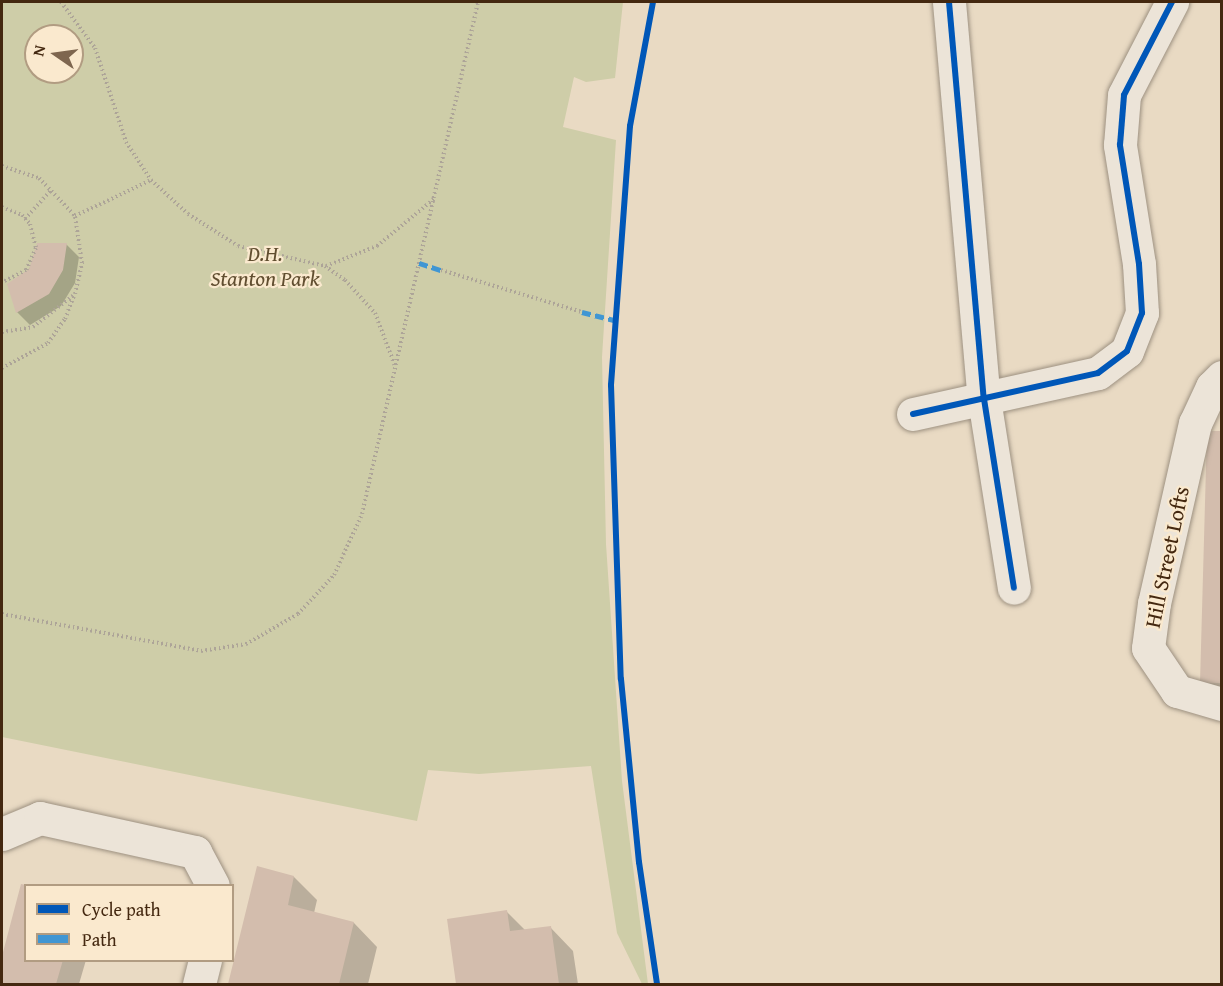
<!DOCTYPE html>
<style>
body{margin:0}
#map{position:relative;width:1223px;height:986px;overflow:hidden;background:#e9dac3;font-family:"Gentium Book Plus",serif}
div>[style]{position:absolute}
.green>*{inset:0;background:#cecda8}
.shadow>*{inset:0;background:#0003}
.building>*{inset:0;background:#d3bdad}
.path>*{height:4px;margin-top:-2px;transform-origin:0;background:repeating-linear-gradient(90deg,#ada498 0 1.5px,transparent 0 4.5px)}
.roads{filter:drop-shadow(0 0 2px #9d9181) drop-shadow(0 0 2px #9d9181)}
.minor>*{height:33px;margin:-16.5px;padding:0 16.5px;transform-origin:16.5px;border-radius:16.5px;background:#ece4d8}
.quiet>*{height:4.5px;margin-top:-2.25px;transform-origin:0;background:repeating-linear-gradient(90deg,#4096d3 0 9px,transparent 0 13.5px)}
.cycleway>*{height:6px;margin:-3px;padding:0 3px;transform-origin:3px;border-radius:3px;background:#0057b8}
span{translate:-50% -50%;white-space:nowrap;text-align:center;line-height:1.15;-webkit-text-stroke:4.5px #fae9ce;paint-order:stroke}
.park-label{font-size:22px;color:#614e30;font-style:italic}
.street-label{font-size:22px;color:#442810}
.frame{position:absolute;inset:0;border:3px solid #442810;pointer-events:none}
.legend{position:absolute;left:24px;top:884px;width:210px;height:78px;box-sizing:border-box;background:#fae9ce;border:2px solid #b19c82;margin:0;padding:8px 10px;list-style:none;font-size:18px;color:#442810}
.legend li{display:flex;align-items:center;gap:12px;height:30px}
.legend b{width:30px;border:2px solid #b19c82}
.north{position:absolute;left:24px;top:24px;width:60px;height:60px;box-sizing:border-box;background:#fae9ce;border:2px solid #b19c82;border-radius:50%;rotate:283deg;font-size:16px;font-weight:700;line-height:24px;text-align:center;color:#442810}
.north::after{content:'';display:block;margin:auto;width:21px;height:27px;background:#7e664f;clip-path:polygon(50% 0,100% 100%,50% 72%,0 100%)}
</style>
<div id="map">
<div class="green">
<i style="clip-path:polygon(evenodd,2px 2px,623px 2px,615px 78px,586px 82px,574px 77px,563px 127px,616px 140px,602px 357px,606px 544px,622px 781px,648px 984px,642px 984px,617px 933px,591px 766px,479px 774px,428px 770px,417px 821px,2px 737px,2px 2px,36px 36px,72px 36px,72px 72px,36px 72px,36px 36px)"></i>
</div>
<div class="shadow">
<i style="clip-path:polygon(66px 244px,79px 257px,75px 283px,61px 306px,30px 325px,17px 312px,9px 285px,19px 281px,36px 260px)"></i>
<i style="clip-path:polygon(1222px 433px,1222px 702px,1201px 682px)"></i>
<i style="clip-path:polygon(258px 868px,294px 877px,317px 900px,314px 913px,354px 923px,377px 947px,368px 984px,230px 984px)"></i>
<i style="clip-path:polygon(22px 885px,26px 960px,86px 960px,79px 984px,2px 984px,2px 962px)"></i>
<i style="clip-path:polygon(507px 912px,526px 931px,550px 927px,573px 951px,578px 984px,458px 984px,449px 920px)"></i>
</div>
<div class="building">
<i style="clip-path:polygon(37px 243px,67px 243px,63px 270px,49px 294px,16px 313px,7px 284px,29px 269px)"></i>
<i style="clip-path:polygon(1207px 431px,1222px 431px,1222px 683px,1200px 683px)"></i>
<i style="clip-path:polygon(257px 866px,294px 876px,288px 905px,354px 922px,339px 984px,228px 984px)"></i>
<i style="clip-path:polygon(21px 884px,26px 885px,26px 960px,63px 960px,56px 984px,2px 984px,2px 956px)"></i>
<i style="clip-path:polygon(507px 910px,510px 931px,551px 926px,559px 984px,456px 984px,447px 919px)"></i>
</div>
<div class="path">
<i style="left:61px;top:2px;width:57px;rotate:53.5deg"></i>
<i style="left:95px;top:48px;width:99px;rotate:71.7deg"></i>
<i style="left:126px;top:142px;width:45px;rotate:56.7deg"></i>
<i style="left:151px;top:180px;width:50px;rotate:42.6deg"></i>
<i style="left:188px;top:214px;width:59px;rotate:32.6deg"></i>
<i style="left:238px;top:246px;width:89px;rotate:12.9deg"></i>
<i style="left:325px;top:266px;width:24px;rotate:35deg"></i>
<i style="left:345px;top:280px;width:45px;rotate:47.7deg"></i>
<i style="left:375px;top:313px;width:57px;rotate:69.3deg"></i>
<i style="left:2px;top:166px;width:39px;rotate:18deg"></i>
<i style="left:39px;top:178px;width:52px;rotate:46.5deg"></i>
<i style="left:75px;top:216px;width:84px;rotate:-25.3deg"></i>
<i style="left:2px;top:207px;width:22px;rotate:22deg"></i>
<i style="left:22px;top:215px;width:12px;rotate:48deg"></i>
<i style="left:30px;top:224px;width:25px;rotate:76deg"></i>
<i style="left:36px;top:248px;width:24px;rotate:114deg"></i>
<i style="left:26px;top:270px;width:27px;rotate:153deg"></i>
<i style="left:25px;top:219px;width:40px;rotate:-48deg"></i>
<i style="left:326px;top:266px;width:55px;rotate:-21.4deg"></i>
<i style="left:377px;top:246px;width:75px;rotate:-39.6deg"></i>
<i style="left:441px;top:270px;width:147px;rotate:16.6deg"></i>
<i style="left:2px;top:332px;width:31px;rotate:-9deg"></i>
<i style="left:33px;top:327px;width:53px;rotate:-38.2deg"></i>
<i style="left:75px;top:294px;width:32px;rotate:-77deg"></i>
<i style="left:82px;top:263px;width:48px;rotate:-98.5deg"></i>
<i style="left:2px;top:368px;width:52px;rotate:-28.5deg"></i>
<i style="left:48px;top:343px;width:29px;rotate:-55deg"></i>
<i style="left:65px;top:319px;width:25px;rotate:-69deg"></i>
<i style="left:2px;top:614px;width:202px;rotate:10.5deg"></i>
<i style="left:201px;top:651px;width:46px;rotate:-8.8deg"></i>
<i style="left:246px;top:644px;width:60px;rotate:-30deg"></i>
<i style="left:298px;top:614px;width:53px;rotate:-47.3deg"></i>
<i style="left:334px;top:575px;width:67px;rotate:-65.3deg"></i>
<i style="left:362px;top:514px;width:525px;rotate:-77.23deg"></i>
</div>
<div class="roads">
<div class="minor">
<i style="left:949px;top:2px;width:399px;rotate:85deg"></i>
<i style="left:984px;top:399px;width:191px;rotate:81deg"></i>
<i style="left:1222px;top:377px;width:14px;rotate:135deg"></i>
<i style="left:1212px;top:387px;width:40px;rotate:115deg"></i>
<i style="left:1195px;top:423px;width:185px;rotate:102.8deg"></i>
<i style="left:1154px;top:603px;width:45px;rotate:97.6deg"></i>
<i style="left:1148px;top:648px;width:52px;rotate:56deg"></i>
<i style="left:1177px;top:691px;width:47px;rotate:16.1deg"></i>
<i style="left:913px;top:414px;width:189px;rotate:-12.5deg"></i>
<i style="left:1098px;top:373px;width:36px;rotate:-37deg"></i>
<i style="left:1127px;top:351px;width:41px;rotate:-68.5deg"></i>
<i style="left:1142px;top:313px;width:49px;rotate:-93.5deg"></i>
<i style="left:1139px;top:264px;width:121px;rotate:-99.1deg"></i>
<i style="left:1120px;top:145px;width:50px;rotate:-85.4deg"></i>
<i style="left:1124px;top:95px;width:105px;rotate:-62.7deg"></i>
<i style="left:2px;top:834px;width:41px;rotate:-22.8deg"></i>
<i style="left:40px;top:818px;width:159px;rotate:12.4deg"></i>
<i style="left:195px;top:852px;width:38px;rotate:62deg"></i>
<i style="left:199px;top:984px;width:25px;rotate:-76deg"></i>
</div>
</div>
<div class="quiet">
<i style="left:419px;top:263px;width:23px;rotate:18deg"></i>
<i style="left:582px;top:312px;width:34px;rotate:14deg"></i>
</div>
<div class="cycleway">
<i style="left:653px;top:2px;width:126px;rotate:100.5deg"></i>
<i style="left:630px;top:126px;width:260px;rotate:94.2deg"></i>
<i style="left:611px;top:385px;width:294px;rotate:88.1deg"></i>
<i style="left:621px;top:679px;width:184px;rotate:84.4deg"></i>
<i style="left:639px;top:862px;width:123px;rotate:81.6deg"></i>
<i style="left:949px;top:2px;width:399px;rotate:85deg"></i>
<i style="left:984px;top:399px;width:191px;rotate:81deg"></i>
<i style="left:913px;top:414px;width:189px;rotate:-12.5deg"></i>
<i style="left:1098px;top:373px;width:36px;rotate:-37deg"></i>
<i style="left:1127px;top:351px;width:41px;rotate:-68.5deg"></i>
<i style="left:1142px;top:313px;width:49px;rotate:-93.5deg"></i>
<i style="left:1139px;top:264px;width:121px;rotate:-99.1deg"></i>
<i style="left:1120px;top:145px;width:50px;rotate:-85.4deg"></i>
<i style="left:1124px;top:95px;width:105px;rotate:-62.7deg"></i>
</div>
<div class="park-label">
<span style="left:265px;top:266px">D.H.<br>Stanton Park</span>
</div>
<div class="street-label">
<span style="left:1167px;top:557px;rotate:-78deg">Hill Street Lofts</span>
</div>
<div class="frame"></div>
<ul class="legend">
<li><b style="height:8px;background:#0057b8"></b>Cycle path</li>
<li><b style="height:8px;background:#4096d3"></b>Path</li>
</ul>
<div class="north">N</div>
</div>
